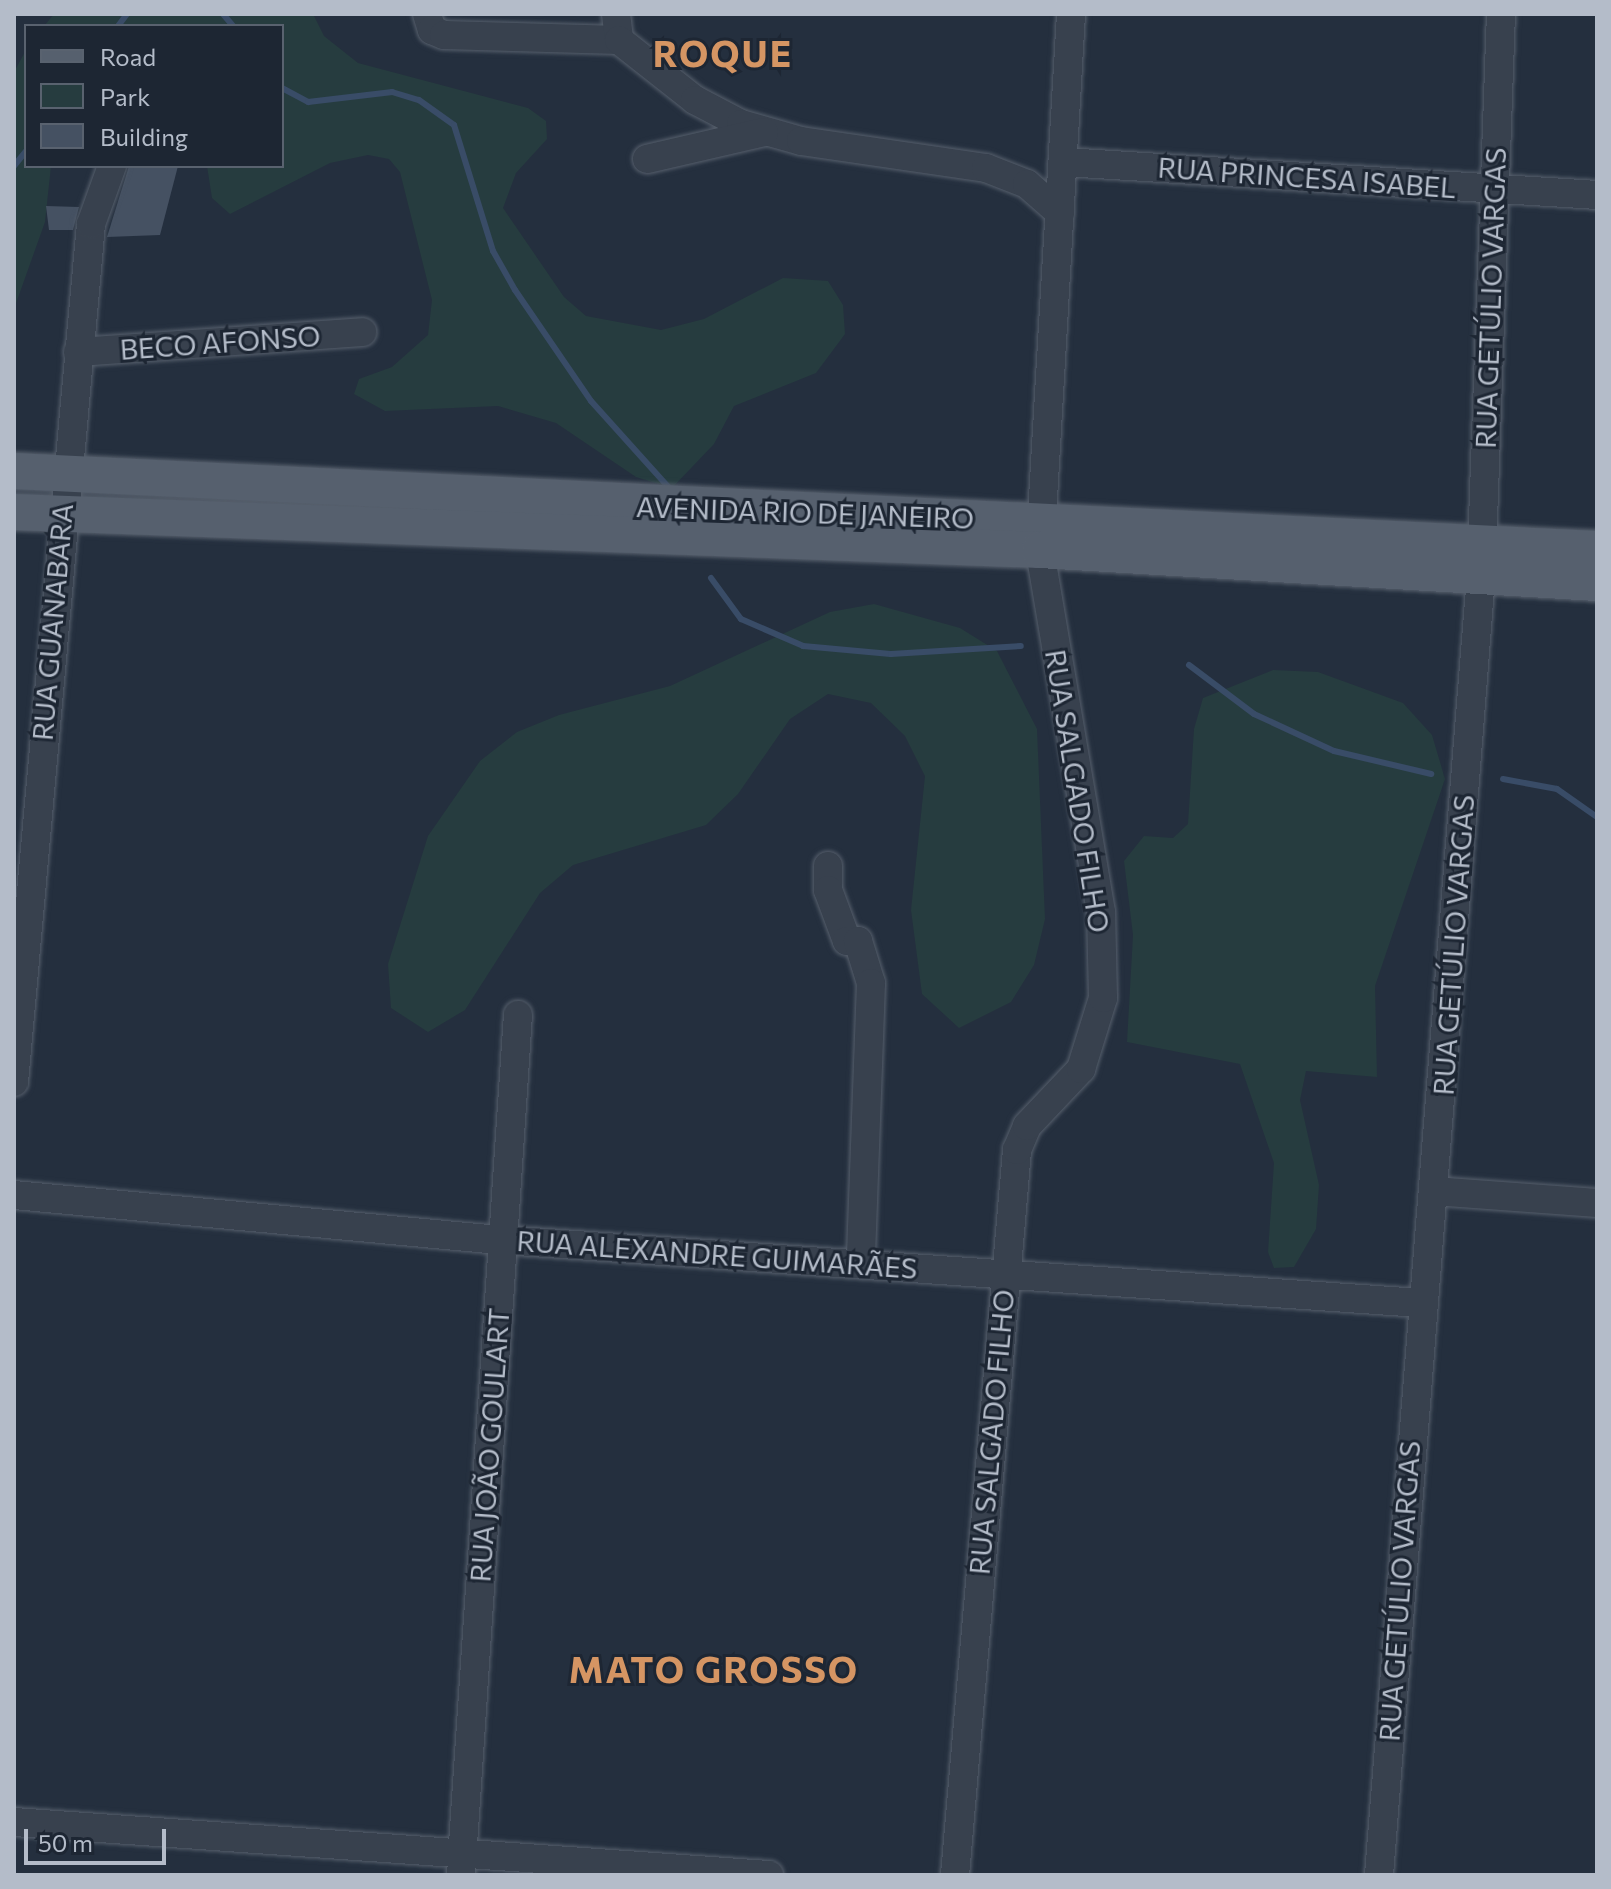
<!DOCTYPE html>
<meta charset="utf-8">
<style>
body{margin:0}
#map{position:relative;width:1611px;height:1889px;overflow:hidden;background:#242f3e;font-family:Commissioner,sans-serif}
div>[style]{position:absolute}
.green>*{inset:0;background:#263c3f}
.stream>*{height:6px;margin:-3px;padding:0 3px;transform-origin:3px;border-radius:3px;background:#394c67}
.building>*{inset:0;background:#455162}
.roads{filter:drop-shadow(0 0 2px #565f6c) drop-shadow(0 0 2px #565f6c)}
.minor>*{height:28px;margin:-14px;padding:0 14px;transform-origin:14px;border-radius:14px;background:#38414e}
.major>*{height:36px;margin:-18px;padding:0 18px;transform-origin:18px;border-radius:18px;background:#56606e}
span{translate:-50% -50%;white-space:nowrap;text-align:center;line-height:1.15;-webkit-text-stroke:6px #1d2633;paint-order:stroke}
.street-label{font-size:28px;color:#b4bcc9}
.district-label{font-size:36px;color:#d59563;font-weight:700;letter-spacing:2px}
.frame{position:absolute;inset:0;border:16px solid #b4bcc9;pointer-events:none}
.legend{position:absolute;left:24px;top:24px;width:260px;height:144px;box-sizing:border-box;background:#1d2633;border:2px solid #59626f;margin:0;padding:10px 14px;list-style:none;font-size:24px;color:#b4bcc9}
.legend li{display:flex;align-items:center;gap:16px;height:40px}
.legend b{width:40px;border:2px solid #59626f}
.scale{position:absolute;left:24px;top:1829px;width:142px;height:36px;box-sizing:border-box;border:4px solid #b4bcc9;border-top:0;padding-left:10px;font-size:24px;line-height:28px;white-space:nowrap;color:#b4bcc9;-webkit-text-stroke:6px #1d2633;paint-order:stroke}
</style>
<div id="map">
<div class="green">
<i style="clip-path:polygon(54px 14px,313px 14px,324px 36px,358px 63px,528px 108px,546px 121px,547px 139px,516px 173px,503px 208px,564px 297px,586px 316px,661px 330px,704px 319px,783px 278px,828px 281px,843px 305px,845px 334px,816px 373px,734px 406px,714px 444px,672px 488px,636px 477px,556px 423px,498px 406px,385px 411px,354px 394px,359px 379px,392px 367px,428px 335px,432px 300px,400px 172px,389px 159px,368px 155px,330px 163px,230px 214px,212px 198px,207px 166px,282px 166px,282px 26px,44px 26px)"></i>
<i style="clip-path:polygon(26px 50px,26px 166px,51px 166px,45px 222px,14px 309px,14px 72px)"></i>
<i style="clip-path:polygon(874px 604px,960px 628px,997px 651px,1037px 729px,1045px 919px,1034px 965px,1011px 1002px,959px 1028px,922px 994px,911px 910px,925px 776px,905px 736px,871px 703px,828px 694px,790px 719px,738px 794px,706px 825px,573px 865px,540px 893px,465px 1010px,428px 1032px,391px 1008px,388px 964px,428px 836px,480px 761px,517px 732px,559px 715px,670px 686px,830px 612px)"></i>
<i style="clip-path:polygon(1273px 670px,1318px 672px,1403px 703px,1432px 735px,1445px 779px,1375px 986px,1377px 1077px,1306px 1071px,1300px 1100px,1319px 1185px,1316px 1229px,1294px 1267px,1274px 1268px,1268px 1252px,1274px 1163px,1240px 1064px,1127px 1042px,1133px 935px,1124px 861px,1144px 836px,1173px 838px,1188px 824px,1194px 729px,1203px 698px)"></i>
</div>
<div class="stream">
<i style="left:223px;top:14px;width:16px;rotate:50deg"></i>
<i style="left:118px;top:26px;width:15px;rotate:-53deg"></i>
<i style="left:282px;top:88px;width:30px;rotate:28deg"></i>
<i style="left:308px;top:102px;width:85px;rotate:-6.8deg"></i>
<i style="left:392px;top:92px;width:28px;rotate:17deg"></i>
<i style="left:419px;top:100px;width:43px;rotate:35.5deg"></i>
<i style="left:454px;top:125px;width:132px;rotate:72.8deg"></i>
<i style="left:493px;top:251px;width:45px;rotate:60.6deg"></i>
<i style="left:515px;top:290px;width:135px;rotate:55.6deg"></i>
<i style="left:591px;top:401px;width:122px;rotate:48deg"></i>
<i style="left:14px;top:166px;width:19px;rotate:-51deg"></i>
<i style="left:711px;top:578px;width:51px;rotate:53.8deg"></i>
<i style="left:741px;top:619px;width:68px;rotate:23.5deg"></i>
<i style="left:803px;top:646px;width:88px;rotate:5.2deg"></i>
<i style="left:891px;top:654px;width:130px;rotate:-3.5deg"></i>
<i style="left:1189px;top:665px;width:81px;rotate:37deg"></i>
<i style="left:1254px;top:714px;width:88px;rotate:24.8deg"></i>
<i style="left:1334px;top:751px;width:100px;rotate:13.3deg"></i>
<i style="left:1503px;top:779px;width:55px;rotate:10.5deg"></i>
<i style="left:1557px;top:789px;width:49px;rotate:35deg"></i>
</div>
<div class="building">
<i style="clip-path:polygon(129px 166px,178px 166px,160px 235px,107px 237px)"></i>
<i style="clip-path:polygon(46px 206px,79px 207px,73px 230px,49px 230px)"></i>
</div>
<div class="roads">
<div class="minor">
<i style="left:427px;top:14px;width:17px;rotate:73deg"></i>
<i style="left:432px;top:30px;width:13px;rotate:23deg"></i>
<i style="left:444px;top:35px;width:175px;rotate:1.6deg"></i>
<i style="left:616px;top:14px;width:26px;rotate:83deg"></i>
<i style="left:619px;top:40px;width:97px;rotate:38.3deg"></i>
<i style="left:695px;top:100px;width:52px;rotate:27.6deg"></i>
<i style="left:741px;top:124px;width:62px;rotate:15.8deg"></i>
<i style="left:801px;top:141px;width:187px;rotate:8.3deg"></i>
<i style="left:986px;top:168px;width:44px;rotate:21.3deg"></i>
<i style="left:1027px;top:184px;width:44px;rotate:41.3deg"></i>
<i style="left:647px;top:159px;width:120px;rotate:-13deg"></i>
<i style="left:1064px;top:162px;width:534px;rotate:3.54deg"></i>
<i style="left:78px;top:352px;width:285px;rotate:-4deg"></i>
<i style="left:828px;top:866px;width:24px;rotate:90deg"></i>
<i style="left:828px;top:890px;width:54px;rotate:69.6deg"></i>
<i style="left:847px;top:941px;width:11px"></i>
<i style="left:858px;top:941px;width:44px;rotate:72.8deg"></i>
<i style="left:871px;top:983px;width:279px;rotate:92.1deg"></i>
<i style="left:14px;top:1082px;width:861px;rotate:-84.87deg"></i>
<i style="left:91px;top:224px;width:62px;rotate:-70.1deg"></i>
<i style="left:1434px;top:1191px;width:163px;rotate:4.2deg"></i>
<i style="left:14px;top:1195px;width:491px;rotate:5.3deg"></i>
<i style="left:503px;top:1240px;width:920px;rotate:3.93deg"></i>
<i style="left:14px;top:1822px;width:757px;rotate:4.02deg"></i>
<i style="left:461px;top:1875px;width:862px;rotate:-86.21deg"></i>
<i style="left:955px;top:1875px;width:728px;rotate:-85.11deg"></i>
<i style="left:1017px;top:1150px;width:26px;rotate:-67deg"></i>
<i style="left:1027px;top:1126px;width:79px;rotate:-46.5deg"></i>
<i style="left:1081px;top:1069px;width:74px;rotate:-72.8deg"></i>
<i style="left:1103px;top:998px;width:86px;rotate:-91.3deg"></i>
<i style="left:1101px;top:912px;width:367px;rotate:-99.6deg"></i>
<i style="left:1040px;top:550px;width:537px;rotate:-86.69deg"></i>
<i style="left:1379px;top:1875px;width:1302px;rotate:-85.51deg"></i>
<i style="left:1481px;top:577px;width:563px;rotate:-87.97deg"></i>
</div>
<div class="major">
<i style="left:14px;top:471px;width:1585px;rotate:2.82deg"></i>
<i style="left:14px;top:512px;width:1027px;rotate:2.12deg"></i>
<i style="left:1040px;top:550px;width:558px;rotate:3.39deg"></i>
</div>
</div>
<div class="street-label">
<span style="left:1307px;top:177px;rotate:4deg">RUA PRINCESA ISABEL</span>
<span style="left:1490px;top:298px;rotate:-88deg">RUA GETÚLIO VARGAS</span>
<span style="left:220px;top:342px;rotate:-4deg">BECO AFONSO</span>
<span style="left:805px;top:512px;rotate:2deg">AVENIDA RIO DE JANEIRO</span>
<span style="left:52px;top:622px;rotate:-85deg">RUA GUANABARA</span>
<span style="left:1078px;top:791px;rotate:81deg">RUA SALGADO FILHO</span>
<span style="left:1453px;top:945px;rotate:-86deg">RUA GETÚLIO VARGAS</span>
<span style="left:717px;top:1254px;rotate:4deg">RUA ALEXANDRE GUIMARÃES</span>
<span style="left:991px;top:1432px;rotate:-85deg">RUA SALGADO FILHO</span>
<span style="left:489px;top:1445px;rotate:-86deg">RUA JOÃO GOULART</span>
<span style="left:1399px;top:1591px;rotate:-86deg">RUA GETÚLIO VARGAS</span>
</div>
<div class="district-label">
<span style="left:723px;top:53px">ROQUE</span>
<span style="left:714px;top:1669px">MATO GROSSO</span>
</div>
<div class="frame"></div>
<ul class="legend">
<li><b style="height:10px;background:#56606e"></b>Road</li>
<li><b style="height:22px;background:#263c3f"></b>Park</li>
<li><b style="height:22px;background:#455162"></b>Building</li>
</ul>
<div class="scale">50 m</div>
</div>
